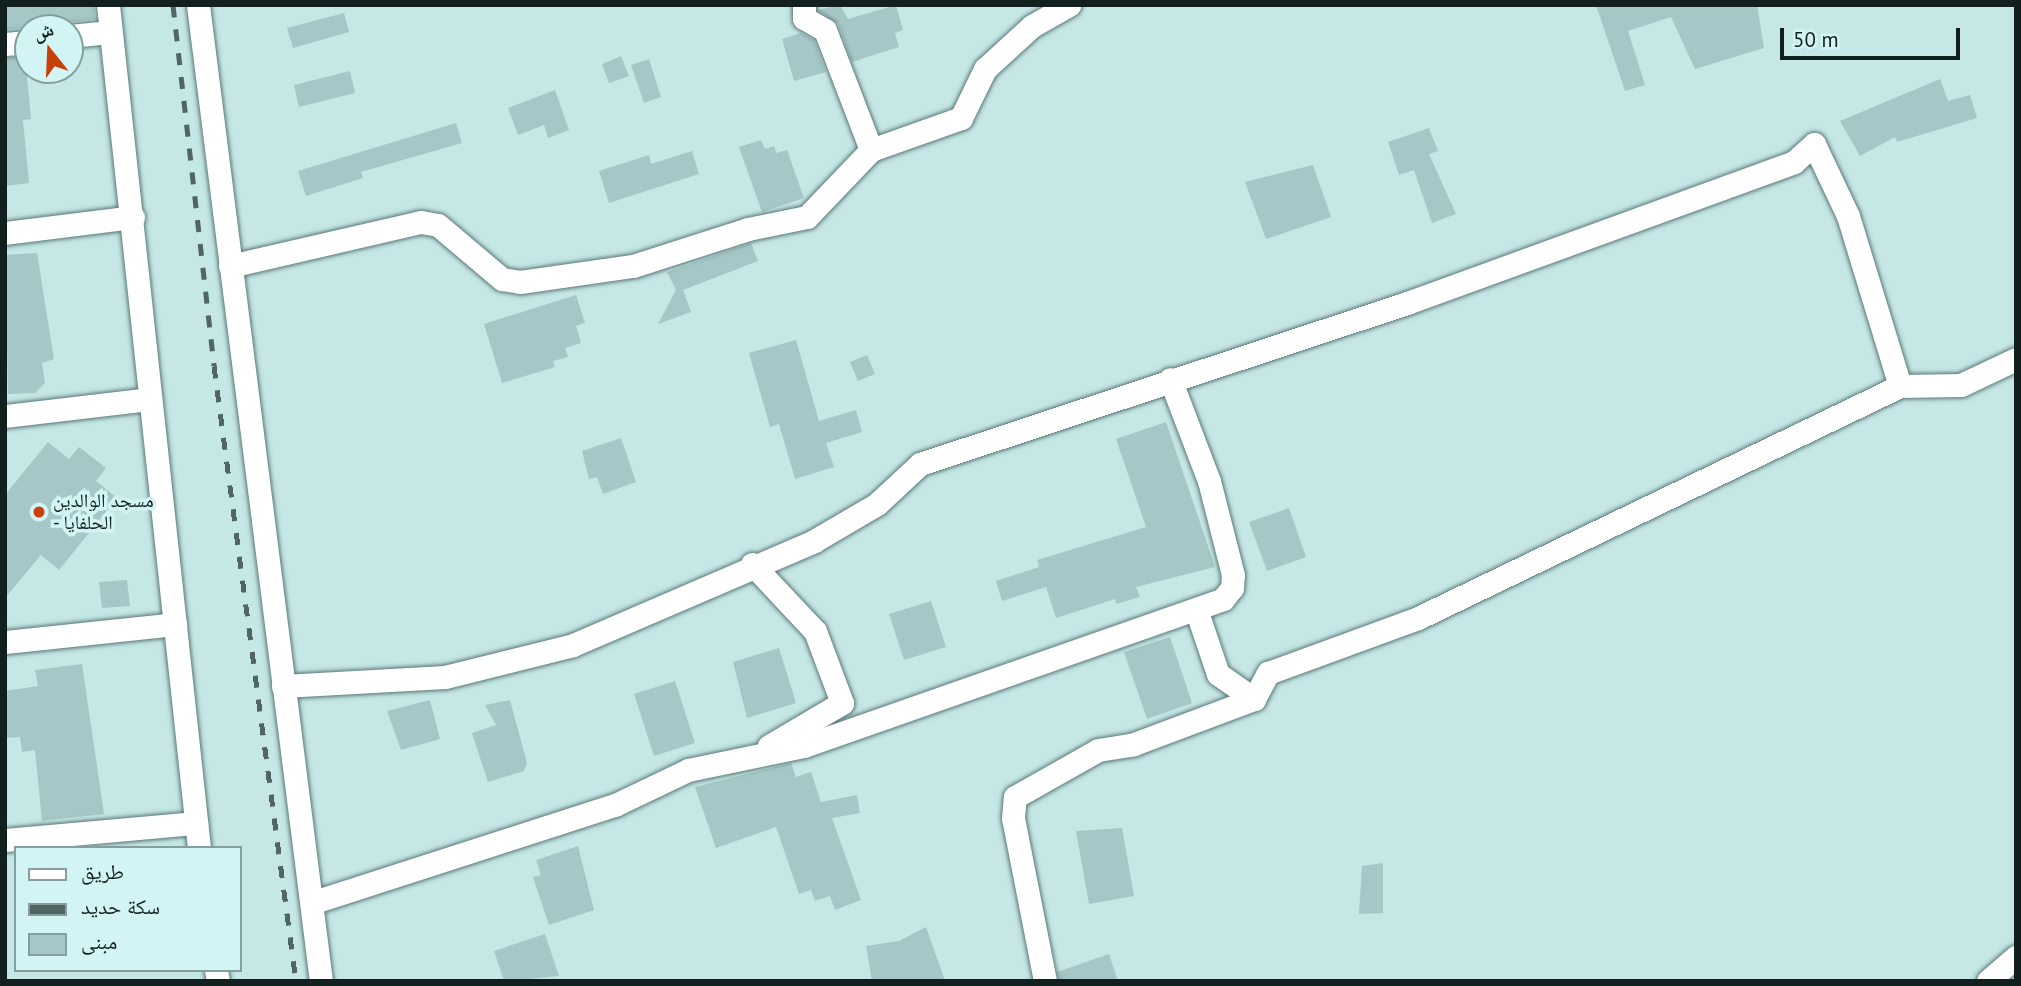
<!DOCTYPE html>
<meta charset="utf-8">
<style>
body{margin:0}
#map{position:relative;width:2021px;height:986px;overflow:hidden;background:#c5e7e6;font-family:"PT Sans","Noto Naskh Arabic",sans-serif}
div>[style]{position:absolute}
.building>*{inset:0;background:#a6c7c7}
.roads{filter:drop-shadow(0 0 2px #5a7878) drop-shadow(0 0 2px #5a7878)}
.street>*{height:23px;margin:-11.5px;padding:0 11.5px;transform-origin:11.5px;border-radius:11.5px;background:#fff}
.rail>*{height:5px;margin-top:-2.5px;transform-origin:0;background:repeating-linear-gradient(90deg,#516565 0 12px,transparent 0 24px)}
.dots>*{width:19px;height:19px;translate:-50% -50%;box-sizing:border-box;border:4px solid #d2f4f4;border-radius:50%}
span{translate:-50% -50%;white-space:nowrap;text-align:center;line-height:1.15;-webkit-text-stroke:7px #d2f4f4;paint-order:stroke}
.poi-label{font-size:19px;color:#121f1f}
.left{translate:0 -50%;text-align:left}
.frame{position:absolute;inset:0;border:7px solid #121f1f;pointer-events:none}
.legend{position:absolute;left:14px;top:846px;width:228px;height:126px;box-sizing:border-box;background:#d2f4f4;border:2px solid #859f9f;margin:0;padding:9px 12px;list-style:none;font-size:21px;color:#121f1f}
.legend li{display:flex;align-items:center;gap:14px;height:35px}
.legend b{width:35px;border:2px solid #859f9f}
.north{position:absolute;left:14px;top:14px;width:70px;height:70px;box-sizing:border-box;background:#d2f4f4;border:2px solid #859f9f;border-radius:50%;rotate:342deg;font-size:19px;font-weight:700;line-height:28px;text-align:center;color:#121f1f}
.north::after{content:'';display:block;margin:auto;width:24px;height:32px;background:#c74107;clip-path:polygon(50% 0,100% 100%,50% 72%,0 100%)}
.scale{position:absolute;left:1780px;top:28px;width:180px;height:32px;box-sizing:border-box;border:4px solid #121f1f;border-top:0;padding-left:9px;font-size:21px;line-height:24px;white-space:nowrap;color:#121f1f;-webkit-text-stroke:5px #d2f4f4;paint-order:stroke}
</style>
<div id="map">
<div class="building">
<i style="clip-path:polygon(5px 5px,94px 5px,95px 19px,5px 30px)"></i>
<i style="clip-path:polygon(840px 5px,848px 19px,896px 5px,903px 30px,895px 33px,899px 47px,852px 62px,838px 24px,818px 10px)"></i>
<i style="clip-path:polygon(1596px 5px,1757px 5px,1764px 48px,1695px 69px,1671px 17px,1628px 31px,1645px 85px,1625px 91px)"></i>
<i style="clip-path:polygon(344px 13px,349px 32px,293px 48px,287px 28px)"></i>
<i style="clip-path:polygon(801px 33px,814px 40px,826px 72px,794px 81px,782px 39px)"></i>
<i style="clip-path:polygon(25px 56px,31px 119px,23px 120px,29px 183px,5px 186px,5px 58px)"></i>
<i style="clip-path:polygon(621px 56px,629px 76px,609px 83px,602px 64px)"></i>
<i style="clip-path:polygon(649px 59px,661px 97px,644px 103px,631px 65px)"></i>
<i style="clip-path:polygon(350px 71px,355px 93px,299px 107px,294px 85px)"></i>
<i style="clip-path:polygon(1940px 79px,1948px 101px,1970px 95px,1977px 118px,1897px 142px,1895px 137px,1860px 156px,1840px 121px)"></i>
<i style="clip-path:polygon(555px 90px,569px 130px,548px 138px,544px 125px,518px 135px,508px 108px)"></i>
<i style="clip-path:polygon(456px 123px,462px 143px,361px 172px,363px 178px,306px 196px,298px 171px)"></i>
<i style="clip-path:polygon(1429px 128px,1438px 151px,1429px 154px,1456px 214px,1432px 223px,1414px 170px,1399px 175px,1388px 142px)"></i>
<i style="clip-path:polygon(761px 140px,765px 149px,774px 146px,776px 153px,787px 150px,804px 198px,762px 212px,739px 147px)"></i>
<i style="clip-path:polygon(692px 151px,699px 174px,609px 203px,599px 171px,649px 155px,651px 164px)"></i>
<i style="clip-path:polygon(1313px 165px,1331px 217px,1266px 239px,1245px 182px)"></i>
<i style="clip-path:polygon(751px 243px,758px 261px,683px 290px,691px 312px,658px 324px,676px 290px,667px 272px)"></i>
<i style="clip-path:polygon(37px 253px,54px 359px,42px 363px,45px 383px,35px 393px,8px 394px,5px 255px)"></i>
<i style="clip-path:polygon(576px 295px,585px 323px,576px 326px,581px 343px,565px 348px,568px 357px,553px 361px,555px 367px,502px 383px,484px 324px)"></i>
<i style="clip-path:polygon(796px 340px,819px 421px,856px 410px,862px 432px,826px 443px,834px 467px,795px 479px,779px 424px,770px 427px,749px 353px)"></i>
<i style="clip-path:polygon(867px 355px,875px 374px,858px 381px,850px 362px)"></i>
<i style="clip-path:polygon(1166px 422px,1215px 567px,1136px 587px,1140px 597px,1116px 604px,1115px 599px,1056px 618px,1046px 587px,1002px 601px,996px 581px,1039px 567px,1037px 560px,1146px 527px,1116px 439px)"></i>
<i style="clip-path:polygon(621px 438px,636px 482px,603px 494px,597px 477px,589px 479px,582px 451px)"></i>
<i style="clip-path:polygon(48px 442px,69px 459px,79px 447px,106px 468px,96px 481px,117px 498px,59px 570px,41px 555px,5px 598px,5px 495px)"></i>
<i style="clip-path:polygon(1289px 508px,1306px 557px,1267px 571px,1249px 522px)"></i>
<i style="clip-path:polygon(127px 580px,130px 606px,102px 608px,99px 582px)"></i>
<i style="clip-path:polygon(931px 601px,946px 647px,904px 660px,889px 614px)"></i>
<i style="clip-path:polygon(1170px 637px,1192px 703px,1147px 719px,1124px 652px)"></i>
<i style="clip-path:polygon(779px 648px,796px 703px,747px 718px,733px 662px)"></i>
<i style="clip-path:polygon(82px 664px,104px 814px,42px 821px,35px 750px,22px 752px,20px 737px,5px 738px,5px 691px,38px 686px,35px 670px)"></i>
<i style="clip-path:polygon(675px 681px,695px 743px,654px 756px,634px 694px)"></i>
<i style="clip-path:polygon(430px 700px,440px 739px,401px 750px,387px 711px)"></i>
<i style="clip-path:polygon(510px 700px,527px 763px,524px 771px,488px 782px,472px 733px,496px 725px,485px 705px)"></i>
<i style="clip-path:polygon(791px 763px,796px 777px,811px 772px,821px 802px,857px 795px,860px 813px,832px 818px,861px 900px,835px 910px,830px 896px,815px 901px,811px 890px,799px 894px,776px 827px,716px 848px,695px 787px)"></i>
<i style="clip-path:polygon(1122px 828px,1134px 896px,1089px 904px,1076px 831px)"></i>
<i style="clip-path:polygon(578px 846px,594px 910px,549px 925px,533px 877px,541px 875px,536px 860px)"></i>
<i style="clip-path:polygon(1383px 863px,1383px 913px,1359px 914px,1362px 866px)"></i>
<i style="clip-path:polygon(926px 927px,945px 981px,872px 981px,866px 946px,899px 941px)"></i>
<i style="clip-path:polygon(545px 934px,559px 976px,504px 981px,494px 951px)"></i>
<i style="clip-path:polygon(1109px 954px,1118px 981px,1059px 981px,1057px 972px)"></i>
</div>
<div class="roads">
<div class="street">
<i style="left:108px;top:5px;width:848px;rotate:83.84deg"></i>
<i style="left:198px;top:5px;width:984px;rotate:82.82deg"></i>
<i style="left:804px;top:5px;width:13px;rotate:90deg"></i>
<i style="left:804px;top:18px;width:24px;rotate:30deg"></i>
<i style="left:825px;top:30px;width:129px;rotate:69deg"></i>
<i style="left:70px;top:36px;width:40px;rotate:-5.7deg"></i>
<i style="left:5px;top:44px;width:23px;rotate:-5deg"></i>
<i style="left:5px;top:233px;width:129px;rotate:-7.1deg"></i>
<i style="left:230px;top:266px;width:196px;rotate:-13deg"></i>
<i style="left:421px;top:222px;width:17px;rotate:10deg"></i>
<i style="left:438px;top:225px;width:84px;rotate:40.2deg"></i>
<i style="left:502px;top:279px;width:18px;rotate:9deg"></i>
<i style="left:520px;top:282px;width:114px;rotate:-8.1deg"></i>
<i style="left:633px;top:266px;width:121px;rotate:-17.8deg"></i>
<i style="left:748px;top:229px;width:60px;rotate:-11.5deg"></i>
<i style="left:807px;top:217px;width:93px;rotate:-46.3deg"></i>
<i style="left:871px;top:150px;width:96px;rotate:-19.6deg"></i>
<i style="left:961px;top:118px;width:55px;rotate:-63.9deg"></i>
<i style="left:985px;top:69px;width:64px;rotate:-42.5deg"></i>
<i style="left:1032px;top:26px;width:43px;rotate:-29.6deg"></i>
<i style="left:5px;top:416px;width:146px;rotate:-6.7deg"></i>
<i style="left:752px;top:564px;width:92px;rotate:46.8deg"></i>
<i style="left:815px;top:631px;width:77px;rotate:69.4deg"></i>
<i style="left:842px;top:703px;width:85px;rotate:149.5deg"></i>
<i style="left:1197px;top:612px;width:65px;rotate:71.3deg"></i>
<i style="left:1218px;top:674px;width:44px;rotate:34.8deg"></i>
<i style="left:1254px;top:699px;width:30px;rotate:-62deg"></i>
<i style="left:1268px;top:673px;width:160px;rotate:-20.1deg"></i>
<i style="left:1418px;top:618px;width:535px;rotate:-25.7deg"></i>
<i style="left:1900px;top:386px;width:61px;rotate:-0.9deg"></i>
<i style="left:1961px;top:385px;width:61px;rotate:-25.3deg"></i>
<i style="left:5px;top:642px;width:171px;rotate:-6deg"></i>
<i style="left:283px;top:686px;width:162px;rotate:-3.2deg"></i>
<i style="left:445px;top:677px;width:132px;rotate:-14deg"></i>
<i style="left:573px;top:645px;width:262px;rotate:-23.3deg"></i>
<i style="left:814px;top:541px;width:73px;rotate:-30.4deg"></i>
<i style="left:877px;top:504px;width:59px;rotate:-42.9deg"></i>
<i style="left:920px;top:464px;width:513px;rotate:-18.29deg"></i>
<i style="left:1407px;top:303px;width:412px;rotate:-20deg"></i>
<i style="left:1794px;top:162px;width:27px;rotate:-42deg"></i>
<i style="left:1814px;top:144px;width:80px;rotate:64.7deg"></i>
<i style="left:1848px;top:216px;width:178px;rotate:73deg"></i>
<i style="left:5px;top:840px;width:192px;rotate:-5.1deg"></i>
<i style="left:314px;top:902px;width:316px;rotate:-17.9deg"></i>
<i style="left:615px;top:805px;width:81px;rotate:-25.6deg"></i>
<i style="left:688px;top:770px;width:118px;rotate:-11.7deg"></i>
<i style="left:804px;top:746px;width:444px;rotate:-19.3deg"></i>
<i style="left:1223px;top:599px;width:14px;rotate:-51deg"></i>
<i style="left:1232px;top:588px;width:13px;rotate:-86deg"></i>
<i style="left:1233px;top:575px;width:97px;rotate:-104.3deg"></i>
<i style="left:1209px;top:481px;width:109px;rotate:-110.9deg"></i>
<i style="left:216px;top:970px;width:11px;rotate:80deg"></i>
<i style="left:1045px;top:981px;width:166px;rotate:-101.1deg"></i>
<i style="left:1013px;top:818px;width:21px;rotate:-85deg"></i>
<i style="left:1015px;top:797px;width:95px;rotate:-29.5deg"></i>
<i style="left:1098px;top:750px;width:36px;rotate:-9deg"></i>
<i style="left:1134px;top:744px;width:128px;rotate:-20.6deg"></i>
<i style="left:1988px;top:981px;width:37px;rotate:-41deg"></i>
</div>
</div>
<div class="rail">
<i style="left:173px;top:5px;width:363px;rotate:83.5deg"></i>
<i style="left:214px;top:366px;width:620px;rotate:82.41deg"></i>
</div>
<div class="dots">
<i style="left:39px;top:512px;background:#c74107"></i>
</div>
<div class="poi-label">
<span class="left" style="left:53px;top:512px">مسجد الوالدين<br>- الحلفايا</span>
</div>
<div class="frame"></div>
<ul class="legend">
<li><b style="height:9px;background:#fff"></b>طريق</li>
<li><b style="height:9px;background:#516565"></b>سكة حديد</li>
<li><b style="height:19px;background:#a6c7c7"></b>مبنى</li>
</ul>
<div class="north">ش</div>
<div class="scale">50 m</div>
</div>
